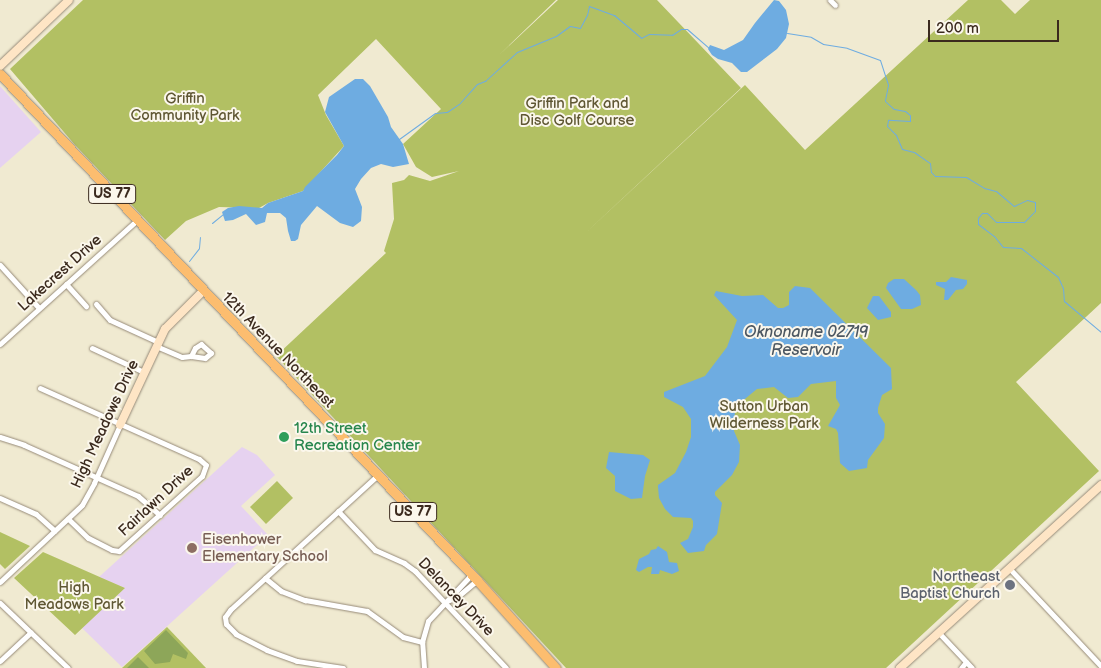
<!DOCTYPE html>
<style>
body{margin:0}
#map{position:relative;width:1101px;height:668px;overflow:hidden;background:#f0ead1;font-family:"Balsamiq Sans",sans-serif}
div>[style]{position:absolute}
.built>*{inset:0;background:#e6d2f0}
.green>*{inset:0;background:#b2c063}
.forest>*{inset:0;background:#8da659}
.water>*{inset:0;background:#6eace1}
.stream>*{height:1px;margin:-0.5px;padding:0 0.5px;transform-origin:0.5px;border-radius:0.5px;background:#6eace1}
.roads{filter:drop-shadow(0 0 1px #968a78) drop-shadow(0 0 1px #968a78)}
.street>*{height:5px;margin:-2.5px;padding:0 2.5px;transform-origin:2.5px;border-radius:2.5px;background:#fff}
.secondary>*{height:8px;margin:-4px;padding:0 4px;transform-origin:4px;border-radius:4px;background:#fee5c5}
.primary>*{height:9px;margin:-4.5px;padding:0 4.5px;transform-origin:4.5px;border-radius:4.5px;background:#fcbd6f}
.dots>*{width:14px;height:14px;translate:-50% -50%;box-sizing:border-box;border:2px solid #fbf7ec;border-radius:50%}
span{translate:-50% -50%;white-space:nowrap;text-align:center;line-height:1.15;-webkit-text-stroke:4px #fbf7ec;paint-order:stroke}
.shield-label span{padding:1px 4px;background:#fbf7ec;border:1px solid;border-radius:4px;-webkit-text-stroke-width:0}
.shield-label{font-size:14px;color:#3b2a1e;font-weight:700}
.park-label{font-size:15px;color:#5f5733}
.street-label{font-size:15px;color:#3b2a1e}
.leisure-label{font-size:15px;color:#27864d}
.left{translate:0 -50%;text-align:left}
.education-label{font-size:15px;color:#785e54}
.worship-label{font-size:15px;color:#5b616d}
.right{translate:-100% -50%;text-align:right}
.water-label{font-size:16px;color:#4d5862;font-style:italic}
.scale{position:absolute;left:928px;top:20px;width:131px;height:22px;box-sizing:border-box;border:2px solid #3b2a1e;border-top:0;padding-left:6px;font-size:15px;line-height:18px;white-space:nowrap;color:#3b2a1e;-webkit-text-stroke:4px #fbf7ec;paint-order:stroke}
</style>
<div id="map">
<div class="built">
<i style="clip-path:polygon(0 86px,41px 132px,0 168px)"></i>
<i style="clip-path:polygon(242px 447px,257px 455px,275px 475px,241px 506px,268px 535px,122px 667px,82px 628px,125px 588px,99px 577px)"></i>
</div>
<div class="green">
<i style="clip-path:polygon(83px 0,556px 0,497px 57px,558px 0,657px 0,741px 88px,580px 238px,745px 85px,805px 150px,968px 0,1001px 0,1015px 14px,1030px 0,1101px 0,1101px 303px,1016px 382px,1099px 471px,886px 668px,566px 668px,276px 356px,386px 253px,384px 251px,394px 219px,392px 183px,404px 180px,409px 175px,430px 181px,459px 171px,432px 177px,416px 167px,403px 144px,441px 109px,376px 39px,318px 95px,326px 115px,344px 146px,303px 191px,268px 203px,259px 208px,219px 207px,186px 221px,165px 240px,75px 145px,10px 69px)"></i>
<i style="clip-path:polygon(277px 481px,293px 498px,266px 524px,250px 507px)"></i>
<i style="clip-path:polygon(0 532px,30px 546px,5px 569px,0 564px)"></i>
<i style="clip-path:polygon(43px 552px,102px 578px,125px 588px,75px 635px,14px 578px)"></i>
<i style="clip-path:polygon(167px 627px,206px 668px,122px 668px)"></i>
</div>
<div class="forest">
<i style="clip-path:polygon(166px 630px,188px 653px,186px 659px,173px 654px,170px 662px,155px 664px,144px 651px)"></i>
<i style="clip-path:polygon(138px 657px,149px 668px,127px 668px)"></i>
</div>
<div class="water">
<i style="clip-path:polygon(774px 0,779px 1px,786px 10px,789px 24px,786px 38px,777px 49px,747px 72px,741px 72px,732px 63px,718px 59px,712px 55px,708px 49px,710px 45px,724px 50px,743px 40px,755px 23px)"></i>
<i style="clip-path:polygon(355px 79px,363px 79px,370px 86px,388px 117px,391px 127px,403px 144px,409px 164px,393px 167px,381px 164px,371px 168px,361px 179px,355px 189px,362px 207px,361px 221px,353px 227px,340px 223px,317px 206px,301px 225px,298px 239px,295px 241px,291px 241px,288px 231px,286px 218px,280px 213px,267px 213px,265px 222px,256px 225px,246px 214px,233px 220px,225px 221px,222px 212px,228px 208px,239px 206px,262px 208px,268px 203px,303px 191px,305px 187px,337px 155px,344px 146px,325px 112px,329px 97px)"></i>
<i style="clip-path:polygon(951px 277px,967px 280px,967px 284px,963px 289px,956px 290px,948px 300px,944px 300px,945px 289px,936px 285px,936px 282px,946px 282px)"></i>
<i style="clip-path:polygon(894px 279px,904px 279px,916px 290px,920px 295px,921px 305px,912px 309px,901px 309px,886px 288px,888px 283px)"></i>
<i style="clip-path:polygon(795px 286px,810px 288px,891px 368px,892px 389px,882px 395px,878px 408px,878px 413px,885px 424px,884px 438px,868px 460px,867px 468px,849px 471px,840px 463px,838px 433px,836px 429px,828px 426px,840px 405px,836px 398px,836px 381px,811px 384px,798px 397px,788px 398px,774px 387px,757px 389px,740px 403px,735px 410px,734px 431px,740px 445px,739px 462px,732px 475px,715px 492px,715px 495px,722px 503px,717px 534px,706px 545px,704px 551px,688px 553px,680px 543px,688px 539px,693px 527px,693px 521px,691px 518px,673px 517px,665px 509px,659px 498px,658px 487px,658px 485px,675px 473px,686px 452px,691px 437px,691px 419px,683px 407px,664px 397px,664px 392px,705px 376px,727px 347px,737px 320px,714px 295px,716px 291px,742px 296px,763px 295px,778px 308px,783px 308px,789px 305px,789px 292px)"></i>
<i style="clip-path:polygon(873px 296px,879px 296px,891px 312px,891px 317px,878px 320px,867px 308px)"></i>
<i style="clip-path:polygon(609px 452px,643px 455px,650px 460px,645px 476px,642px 498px,631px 499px,615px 491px,615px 476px,606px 468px)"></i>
<i style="clip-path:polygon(658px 546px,667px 552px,669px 562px,677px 563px,679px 571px,672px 574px,660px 570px,659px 574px,651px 574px,652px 567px,648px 567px,639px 572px,636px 570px,639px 559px,649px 554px,651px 550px,656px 549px)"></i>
</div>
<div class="stream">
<i style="left:787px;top:33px;width:24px;rotate:9deg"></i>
<i style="left:811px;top:37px;width:14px;rotate:30deg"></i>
<i style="left:823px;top:44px;width:24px;rotate:9deg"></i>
<i style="left:847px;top:48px;width:35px;rotate:20deg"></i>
<i style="left:880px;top:60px;width:26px;rotate:72deg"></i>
<i style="left:888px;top:85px;width:16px;rotate:101deg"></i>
<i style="left:885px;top:101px;width:12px;rotate:42deg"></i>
<i style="left:894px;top:109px;width:11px;rotate:10deg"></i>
<i style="left:905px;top:111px;width:6px;rotate:39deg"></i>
<i style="left:910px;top:115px;width:6px;rotate:90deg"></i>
<i style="left:910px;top:121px;width:22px;rotate:-177deg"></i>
<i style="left:888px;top:120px;width:6px;rotate:99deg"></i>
<i style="left:887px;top:126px;width:13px;rotate:45deg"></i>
<i style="left:896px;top:135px;width:15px;rotate:67deg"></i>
<i style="left:902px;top:149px;width:12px;rotate:14deg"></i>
<i style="left:914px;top:152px;width:19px;rotate:35deg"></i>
<i style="left:930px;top:163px;width:9px;rotate:84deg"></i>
<i style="left:931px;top:172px;width:6px;rotate:45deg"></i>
<i style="left:935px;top:176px;width:31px;rotate:2deg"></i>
<i style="left:966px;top:177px;width:21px;rotate:31deg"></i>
<i style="left:984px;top:188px;width:12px;rotate:14deg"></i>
<i style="left:996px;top:191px;width:23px;rotate:40deg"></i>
<i style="left:1014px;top:206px;width:14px;rotate:-25deg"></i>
<i style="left:1027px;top:200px;width:8px;rotate:14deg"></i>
<i style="left:1035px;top:202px;width:9px;rotate:90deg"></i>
<i style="left:1035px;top:211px;width:16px;rotate:135deg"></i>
<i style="left:1024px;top:222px;width:28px;rotate:180deg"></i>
<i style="left:996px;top:222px;width:13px;rotate:-135deg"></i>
<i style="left:987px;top:213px;width:5px;rotate:180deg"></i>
<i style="left:982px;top:213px;width:6px;rotate:129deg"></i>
<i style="left:978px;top:218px;width:6px;rotate:90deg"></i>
<i style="left:978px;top:224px;width:20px;rotate:37deg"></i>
<i style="left:994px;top:236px;width:14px;rotate:51deg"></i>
<i style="left:1003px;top:247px;width:18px;rotate:3deg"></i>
<i style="left:1021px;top:248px;width:47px;rotate:38.1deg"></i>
<i style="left:1058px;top:277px;width:12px;rotate:66deg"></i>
<i style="left:1063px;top:288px;width:13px;rotate:86deg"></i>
<i style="left:1064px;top:301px;width:48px;rotate:40deg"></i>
<i style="left:399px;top:139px;width:44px;rotate:-35.8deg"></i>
<i style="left:435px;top:113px;width:12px;rotate:-5deg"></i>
<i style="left:447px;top:112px;width:14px;rotate:-34deg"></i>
<i style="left:459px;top:104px;width:27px;rotate:-48deg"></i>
<i style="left:477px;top:84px;width:9px;rotate:-21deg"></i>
<i style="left:485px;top:81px;width:43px;rotate:-42.2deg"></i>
<i style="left:517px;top:52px;width:42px;rotate:-22.3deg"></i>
<i style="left:556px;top:36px;width:17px;rotate:-36deg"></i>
<i style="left:570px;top:26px;width:10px;rotate:11deg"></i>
<i style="left:580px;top:28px;width:15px;rotate:-62deg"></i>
<i style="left:587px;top:15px;width:9px;rotate:-77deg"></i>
<i style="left:589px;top:6px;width:27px;rotate:20deg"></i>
<i style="left:614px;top:15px;width:35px;rotate:40deg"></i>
<i style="left:641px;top:38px;width:9px;rotate:-27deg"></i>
<i style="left:649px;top:34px;width:23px;rotate:2deg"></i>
<i style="left:672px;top:35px;width:11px;rotate:-34deg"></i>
<i style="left:681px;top:29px;width:6px"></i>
<i style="left:687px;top:29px;width:30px;rotate:41deg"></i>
<i style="left:212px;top:223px;width:14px;rotate:-39deg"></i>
<i style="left:189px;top:261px;width:16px;rotate:-52deg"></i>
<i style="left:199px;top:248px;width:11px;rotate:-85deg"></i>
</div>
<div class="roads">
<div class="street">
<i style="left:830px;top:0;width:7px;rotate:45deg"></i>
<i style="left:0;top:265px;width:58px;rotate:47.8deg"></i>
<i style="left:66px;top:284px;width:30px;rotate:48deg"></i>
<i style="left:96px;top:304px;width:21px;rotate:49deg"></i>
<i style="left:110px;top:320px;width:53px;rotate:24.6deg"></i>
<i style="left:0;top:344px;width:185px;rotate:-42.1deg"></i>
<i style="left:156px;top:346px;width:28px;rotate:23deg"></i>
<i style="left:182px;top:357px;width:9px;rotate:-6deg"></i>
<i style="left:191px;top:356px;width:14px;rotate:8deg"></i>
<i style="left:205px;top:358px;width:8px;rotate:-40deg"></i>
<i style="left:211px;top:353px;width:13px;rotate:-138deg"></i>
<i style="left:201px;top:344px;width:7px;rotate:146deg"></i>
<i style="left:195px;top:348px;width:9px;rotate:117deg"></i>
<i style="left:92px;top:348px;width:57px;rotate:24.8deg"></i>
<i style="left:40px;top:388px;width:174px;rotate:24.1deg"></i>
<i style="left:199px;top:459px;width:9px;rotate:41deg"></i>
<i style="left:206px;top:465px;width:12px;rotate:110deg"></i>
<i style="left:202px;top:476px;width:112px;rotate:137.9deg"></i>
<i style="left:119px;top:551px;width:7px;rotate:-172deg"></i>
<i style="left:112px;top:550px;width:27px;rotate:-153deg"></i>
<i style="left:88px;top:538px;width:28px;rotate:-136deg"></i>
<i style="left:0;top:437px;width:25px;rotate:18deg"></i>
<i style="left:24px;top:445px;width:125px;rotate:24.1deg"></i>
<i style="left:138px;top:496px;width:29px;rotate:41deg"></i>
<i style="left:0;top:498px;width:39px;rotate:24deg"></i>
<i style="left:36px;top:514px;width:25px;rotate:42deg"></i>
<i style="left:338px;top:511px;width:54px;rotate:46.5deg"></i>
<i style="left:375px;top:550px;width:32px;rotate:24deg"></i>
<i style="left:404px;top:563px;width:14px;rotate:36deg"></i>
<i style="left:415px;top:571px;width:133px;rotate:46.8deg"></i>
<i style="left:1009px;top:568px;width:134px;rotate:46.8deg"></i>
<i style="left:265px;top:578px;width:21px;rotate:39deg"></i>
<i style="left:281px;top:591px;width:26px;rotate:21deg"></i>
<i style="left:305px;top:600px;width:63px;rotate:10.1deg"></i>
<i style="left:367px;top:611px;width:44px;rotate:35.8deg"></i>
<i style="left:403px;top:637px;width:20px;rotate:15deg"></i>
<i style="left:0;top:582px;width:112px;rotate:-43.2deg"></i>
<i style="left:82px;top:505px;width:25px;rotate:-61deg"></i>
<i style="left:94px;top:483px;width:64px;rotate:-65.9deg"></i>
<i style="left:447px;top:601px;width:11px;rotate:-22deg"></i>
<i style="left:457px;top:597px;width:26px;rotate:-40deg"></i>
<i style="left:0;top:603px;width:94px;rotate:43.7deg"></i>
<i style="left:939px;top:633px;width:48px;rotate:46.7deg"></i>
<i style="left:0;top:661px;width:42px;rotate:-43.1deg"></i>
<i style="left:343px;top:668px;width:47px;rotate:-171.3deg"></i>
<i style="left:297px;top:661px;width:32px;rotate:-160deg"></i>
<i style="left:267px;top:650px;width:35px;rotate:-153deg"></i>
<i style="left:236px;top:634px;width:14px;rotate:-135deg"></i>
<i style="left:226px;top:624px;width:7px;rotate:-98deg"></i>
<i style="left:225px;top:617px;width:9px;rotate:-54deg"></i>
<i style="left:230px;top:610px;width:200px;rotate:-42.4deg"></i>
<i style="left:424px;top:668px;width:26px;rotate:-94deg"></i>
<i style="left:422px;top:642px;width:22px;rotate:-74deg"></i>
<i style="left:428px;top:621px;width:64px;rotate:-46.9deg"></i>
<i style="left:961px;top:668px;width:8px;rotate:-50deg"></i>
</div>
<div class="secondary">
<i style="left:0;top:66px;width:95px;rotate:-43.7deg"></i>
<i style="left:120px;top:425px;width:106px;rotate:-64.9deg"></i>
<i style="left:165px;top:329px;width:54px;rotate:-45deg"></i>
<i style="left:900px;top:668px;width:272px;rotate:-42.3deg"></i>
</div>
<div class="primary">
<i style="left:0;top:74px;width:695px;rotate:46.69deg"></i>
<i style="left:477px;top:580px;width:118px;rotate:48.1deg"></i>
</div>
</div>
<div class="dots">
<i style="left:284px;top:437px;background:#2e9e5b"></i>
<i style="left:192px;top:548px;background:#8d6e63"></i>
<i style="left:1010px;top:585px;background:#6b7280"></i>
</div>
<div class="shield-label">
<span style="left:112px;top:194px">US 77</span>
<span style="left:413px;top:512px">US 77</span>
</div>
<div class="park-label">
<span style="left:185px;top:107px">Griffin<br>Community Park</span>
<span style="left:577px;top:112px">Griffin Park and<br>Disc Golf Course</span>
<span style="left:764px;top:415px">Sutton Urban<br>Wilderness Park</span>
<span style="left:74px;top:596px">High<br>Meadows Park</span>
</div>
<div class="street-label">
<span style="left:60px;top:273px;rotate:-42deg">Lakecrest Drive</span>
<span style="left:278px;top:350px;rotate:46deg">12th Avenue Northeast</span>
<span style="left:105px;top:424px;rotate:-65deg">High Meadows Drive</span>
<span style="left:156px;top:501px;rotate:-43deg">Fairlawn Drive</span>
<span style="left:456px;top:597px;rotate:46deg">Delancey Drive</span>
</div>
<div class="leisure-label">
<span class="left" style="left:294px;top:437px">12th Street<br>Recreation Center</span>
</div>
<div class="education-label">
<span class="left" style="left:202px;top:548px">Eisenhower<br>Elementary School</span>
</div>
<div class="worship-label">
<span class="right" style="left:1000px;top:585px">Northeast<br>Baptist Church</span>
</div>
<div class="water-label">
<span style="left:806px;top:342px">Oknoname 02719<br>Reservoir</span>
</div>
<div class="scale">200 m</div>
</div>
